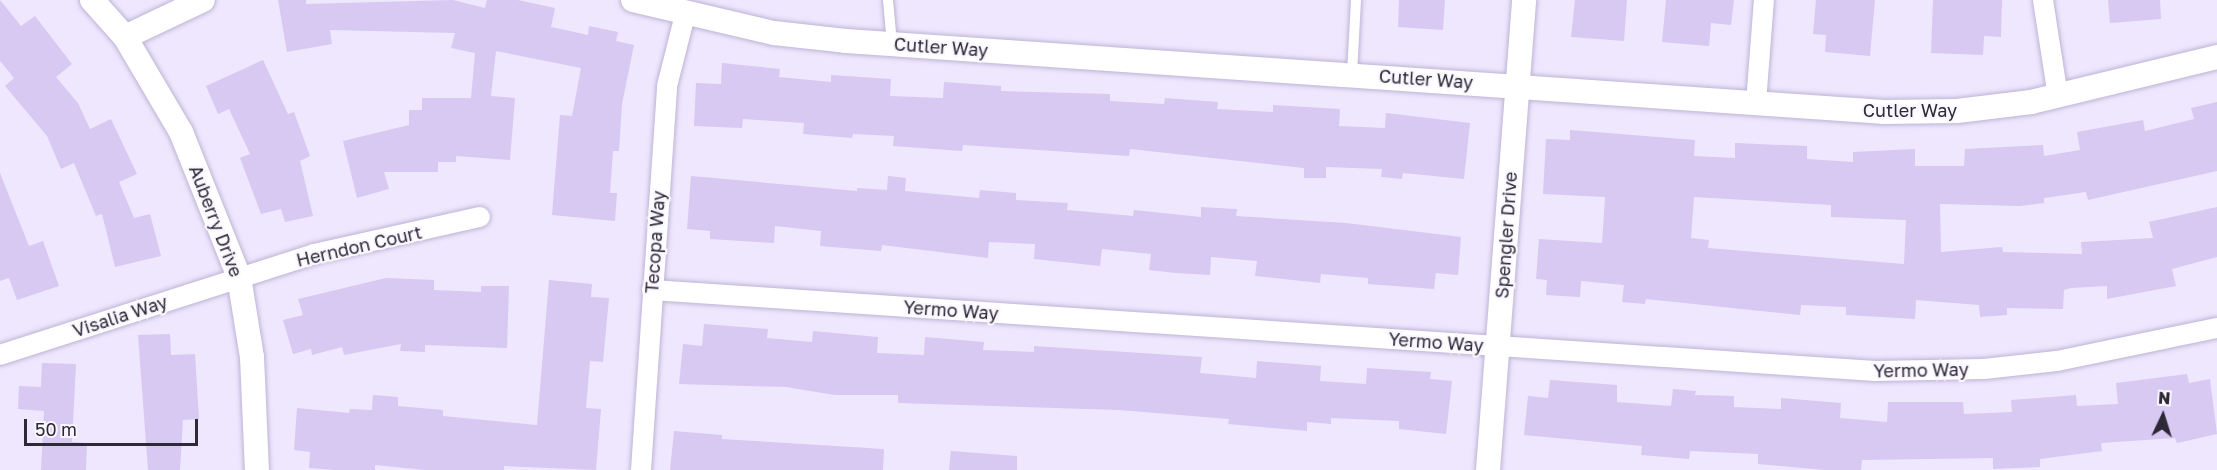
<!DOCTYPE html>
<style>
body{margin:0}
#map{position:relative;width:2217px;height:470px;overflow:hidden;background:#eee7fd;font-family:"Golos Text",sans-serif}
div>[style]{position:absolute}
.building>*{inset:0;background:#d7c9f2}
.roads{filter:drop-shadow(0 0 2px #beb3d5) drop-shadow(0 0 2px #beb3d5)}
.service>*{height:10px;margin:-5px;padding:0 5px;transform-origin:5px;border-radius:5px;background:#fff}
.minor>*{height:20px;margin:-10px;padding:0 10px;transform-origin:10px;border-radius:10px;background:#fff}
.tertiary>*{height:24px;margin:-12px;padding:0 12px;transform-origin:12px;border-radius:12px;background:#fff}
span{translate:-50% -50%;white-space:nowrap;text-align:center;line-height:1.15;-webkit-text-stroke:4.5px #faf7ff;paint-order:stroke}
.street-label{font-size:18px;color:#2d2936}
.north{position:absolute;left:2133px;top:386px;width:60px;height:60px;-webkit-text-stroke:4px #faf7ff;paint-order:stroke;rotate:4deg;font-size:16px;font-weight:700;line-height:24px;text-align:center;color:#2d2936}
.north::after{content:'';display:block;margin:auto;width:21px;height:27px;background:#2d2936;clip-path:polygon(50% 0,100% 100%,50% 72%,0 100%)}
.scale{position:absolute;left:24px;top:419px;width:174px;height:27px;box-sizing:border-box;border:3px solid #2d2936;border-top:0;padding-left:8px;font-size:18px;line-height:21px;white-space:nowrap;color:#2d2936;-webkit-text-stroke:4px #faf7ff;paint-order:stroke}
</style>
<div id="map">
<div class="building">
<i style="clip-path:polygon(0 0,21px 26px,35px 16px,72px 64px,56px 77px,78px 103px,90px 129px,111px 119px,137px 174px,119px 182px,134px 218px,150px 214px,161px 256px,115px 267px,102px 214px,96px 216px,74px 163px,61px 169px,47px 136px,5px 86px,14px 78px,0 61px)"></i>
<i style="clip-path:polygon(278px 0,306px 0,306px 4px,453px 0,485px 8px,487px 0,518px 0,555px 8px,551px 27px,588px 35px,589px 26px,618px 32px,616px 41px,634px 45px,622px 104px,619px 151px,613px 151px,610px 193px,617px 193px,615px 221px,552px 215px,560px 115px,572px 116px,581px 68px,496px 51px,491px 96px,515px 98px,510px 160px,456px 156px,456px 162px,438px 162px,438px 172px,384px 172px,389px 189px,357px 198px,343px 141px,409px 125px,409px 110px,422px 110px,422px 98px,471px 98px,475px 53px,451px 48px,455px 33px,330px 30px,332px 44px,287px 52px)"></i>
<i style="clip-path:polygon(1399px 0,1445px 0,1443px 30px,1398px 27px)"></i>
<i style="clip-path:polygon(1575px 0,1627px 0,1624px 41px,1571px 37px)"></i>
<i style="clip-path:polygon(1666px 0,1734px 0,1731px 25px,1711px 23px,1709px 46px,1662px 42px)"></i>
<i style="clip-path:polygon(1816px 0,1875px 0,1870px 56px,1825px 52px,1826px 35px,1813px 34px)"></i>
<i style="clip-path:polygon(1933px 0,2002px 0,2001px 37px,1984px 36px,1983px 55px,1931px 53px)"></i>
<i style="clip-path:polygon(2108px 0,2160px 0,2161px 19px,2110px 23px)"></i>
<i style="clip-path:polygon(263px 60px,288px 114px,294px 112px,310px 156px,300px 161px,313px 216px,285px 222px,281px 209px,261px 214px,240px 158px,250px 154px,229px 109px,218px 114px,206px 86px)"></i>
<i style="clip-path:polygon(722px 63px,780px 69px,779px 77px,831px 82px,831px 75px,891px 79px,890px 96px,943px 98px,944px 82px,1001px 86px,1001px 91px,1110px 94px,1110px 101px,1164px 104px,1165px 98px,1218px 102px,1217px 109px,1273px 112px,1273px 105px,1340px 109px,1339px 126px,1385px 128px,1386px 113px,1470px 123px,1464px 179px,1403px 173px,1402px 179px,1381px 177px,1382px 169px,1326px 167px,1326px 178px,1304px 178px,1304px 168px,1130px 149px,1129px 156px,963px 145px,962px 151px,893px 146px,894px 136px,853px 134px,852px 138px,803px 134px,804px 123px,743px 119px,742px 128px,694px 126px,696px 83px,721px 84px)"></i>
<i style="clip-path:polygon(evenodd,2217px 102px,2217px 171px,2088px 200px,2086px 192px,2044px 198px,2044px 203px,2020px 206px,1940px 204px,1941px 252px,2002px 247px,2003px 252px,2082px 254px,2081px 242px,2153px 238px,2149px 222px,2217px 207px,2217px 257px,2172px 269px,2176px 286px,2107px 299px,2107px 286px,2071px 288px,2064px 290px,2063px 309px,2007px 308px,2007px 315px,1980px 317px,1979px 305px,1916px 300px,1915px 319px,1846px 315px,1846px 307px,1801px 305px,1800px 315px,1646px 299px,1645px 304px,1622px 302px,1624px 285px,1581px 281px,1580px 297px,1546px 295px,1547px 280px,1536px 279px,1539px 239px,1602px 243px,1605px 197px,1543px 194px,1546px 139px,1570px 140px,1570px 130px,1695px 140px,1694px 156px,1735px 158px,1735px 143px,1807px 146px,1807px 159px,1853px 162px,1853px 152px,1915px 149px,1915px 166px,1964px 166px,1965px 149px,2043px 145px,2044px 156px,2080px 150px,2077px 132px,2143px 120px,2145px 131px,2194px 119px,2191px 108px,2217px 102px,1694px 197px,1831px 205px,1831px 217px,1906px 220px,1904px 264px,1708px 248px,1709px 240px,1691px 238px,1694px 197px)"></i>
<i style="clip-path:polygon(0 173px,29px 246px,43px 241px,59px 286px,17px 300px,9px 278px,0 281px)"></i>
<i style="clip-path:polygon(691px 176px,857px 191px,857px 188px,887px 190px,888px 176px,906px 178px,905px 191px,979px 198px,980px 190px,1016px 193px,1016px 200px,1068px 203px,1067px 210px,1133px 216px,1134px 210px,1201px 217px,1201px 207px,1237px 209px,1236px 216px,1346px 223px,1461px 237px,1458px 275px,1436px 273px,1434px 289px,1368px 284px,1368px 278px,1321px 274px,1320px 283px,1255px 276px,1257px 261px,1211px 257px,1210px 275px,1176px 273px,1149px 270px,1151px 254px,1102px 249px,1100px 266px,1034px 259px,1035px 244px,989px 242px,988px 258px,882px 245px,881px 251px,820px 246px,821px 231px,775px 226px,774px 243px,710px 239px,710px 231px,687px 229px)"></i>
<i style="clip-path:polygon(386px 278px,434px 280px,434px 290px,481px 292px,481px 286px,509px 286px,507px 348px,425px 345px,425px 352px,400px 351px,401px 344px,344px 355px,342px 347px,312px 355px,311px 349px,293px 354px,283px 320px,303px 315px,298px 299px)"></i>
<i style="clip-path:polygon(549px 280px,592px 284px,591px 297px,609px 298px,603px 362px,590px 361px,586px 408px,601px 409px,596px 470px,504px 466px,504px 470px,425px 470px,375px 465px,375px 470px,335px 470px,309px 468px,310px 452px,294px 450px,297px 408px,349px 413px,350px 409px,372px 410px,373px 395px,398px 397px,398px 406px,443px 410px,443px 416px,537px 425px)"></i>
<i style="clip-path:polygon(704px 324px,768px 329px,767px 338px,812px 342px,813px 331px,878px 337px,877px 353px,924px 355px,925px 337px,984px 342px,983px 350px,1034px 352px,1034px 346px,1202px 357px,1200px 373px,1256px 378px,1257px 361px,1321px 366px,1320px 381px,1366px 384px,1367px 368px,1431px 372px,1430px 379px,1452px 381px,1446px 434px,1399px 429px,1399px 421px,1331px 418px,1331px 424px,1307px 422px,1307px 431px,1228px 424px,1229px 419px,1119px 410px,898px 403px,898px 395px,835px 395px,786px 387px,679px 384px,683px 344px,702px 346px)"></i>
<i style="clip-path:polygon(170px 334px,171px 355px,195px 354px,199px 419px,183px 420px,180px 470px,148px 470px,138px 335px)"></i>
<i style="clip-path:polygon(42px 363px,76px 364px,72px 442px,87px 443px,86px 470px,41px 470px,44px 411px,18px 409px,19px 386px,41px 387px)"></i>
<i style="clip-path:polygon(2187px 374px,2189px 383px,2210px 379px,2217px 434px,2177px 443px,2175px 438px,2101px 443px,2102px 451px,2040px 459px,2040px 467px,1993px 469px,1993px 458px,1862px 460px,1861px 470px,1825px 470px,1758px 464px,1758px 454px,1690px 451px,1689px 459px,1641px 455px,1642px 446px,1524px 435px,1528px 396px,1548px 398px,1550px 380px,1617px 385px,1617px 402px,1671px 406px,1673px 389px,1696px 391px,1695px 395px,1734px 396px,1734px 407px,1781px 409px,1781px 398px,1841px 403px,1840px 418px,1887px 422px,1888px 402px,1963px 402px,1964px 414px,2012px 412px,2011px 400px,2076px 395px,2077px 406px,2118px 404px,2116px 383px)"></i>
<i style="clip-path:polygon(674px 431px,722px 435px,722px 439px,884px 449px,883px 470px,670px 470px)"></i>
<i style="clip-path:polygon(951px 451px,1017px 456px,1017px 470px,949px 470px)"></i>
</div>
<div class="roads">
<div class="service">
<i style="left:888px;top:0;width:44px;rotate:84.8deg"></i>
<i style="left:1352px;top:74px;width:74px;rotate:-86.9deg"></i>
</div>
<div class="minor">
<i style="left:2043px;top:0;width:98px;rotate:81.2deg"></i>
<i style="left:1756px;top:103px;width:103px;rotate:-85.6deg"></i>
<i style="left:652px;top:290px;width:1226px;rotate:3.79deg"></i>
<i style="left:1875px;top:371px;width:109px;rotate:-1.1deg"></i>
<i style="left:1984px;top:369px;width:73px;rotate:-6.3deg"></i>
<i style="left:2057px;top:361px;width:163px;rotate:-11.7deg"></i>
<i style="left:0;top:355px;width:330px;rotate:-17.8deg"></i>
<i style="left:314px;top:254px;width:170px;rotate:-12.6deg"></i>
<i style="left:641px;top:470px;width:385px;rotate:-86.1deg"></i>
<i style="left:667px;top:86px;width:73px;rotate:-75.8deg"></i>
</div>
<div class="tertiary">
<i style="left:92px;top:0;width:50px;rotate:48.3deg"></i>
<i style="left:125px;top:37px;width:110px;rotate:59.5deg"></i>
<i style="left:181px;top:132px;width:156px;rotate:68.2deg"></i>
<i style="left:239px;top:277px;width:81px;rotate:80.8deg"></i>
<i style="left:252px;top:357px;width:113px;rotate:87.5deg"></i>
<i style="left:633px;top:0;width:145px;rotate:13.2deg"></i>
<i style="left:774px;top:33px;width:72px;rotate:6.3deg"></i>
<i style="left:846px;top:41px;width:1040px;rotate:3.91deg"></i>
<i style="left:1884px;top:112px;width:73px;rotate:-0.8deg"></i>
<i style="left:1957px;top:111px;width:75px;rotate:-6.9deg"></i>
<i style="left:2031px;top:102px;width:191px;rotate:-13.6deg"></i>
<i style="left:125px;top:37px;width:86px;rotate:-25.4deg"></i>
<i style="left:1488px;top:470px;width:471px;rotate:-85.6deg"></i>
</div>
</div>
<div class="street-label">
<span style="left:941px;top:47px;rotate:4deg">Cutler Way</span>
<span style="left:1426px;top:79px;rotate:4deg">Cutler Way</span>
<span style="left:1910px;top:110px">Cutler Way</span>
<span style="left:216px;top:221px;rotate:69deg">Auberry Drive</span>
<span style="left:1506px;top:235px;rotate:-86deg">Spengler Drive</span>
<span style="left:655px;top:242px;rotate:-86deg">Tecopa Way</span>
<span style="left:359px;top:246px;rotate:-13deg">Herndon Court</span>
<span style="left:951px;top:310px;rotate:4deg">Yermo Way</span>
<span style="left:120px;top:316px;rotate:-18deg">Visalia Way</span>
<span style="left:1436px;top:342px;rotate:4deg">Yermo Way</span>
<span style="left:1921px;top:370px;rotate:-1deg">Yermo Way</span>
</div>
<div class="north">N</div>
<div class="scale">50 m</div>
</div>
